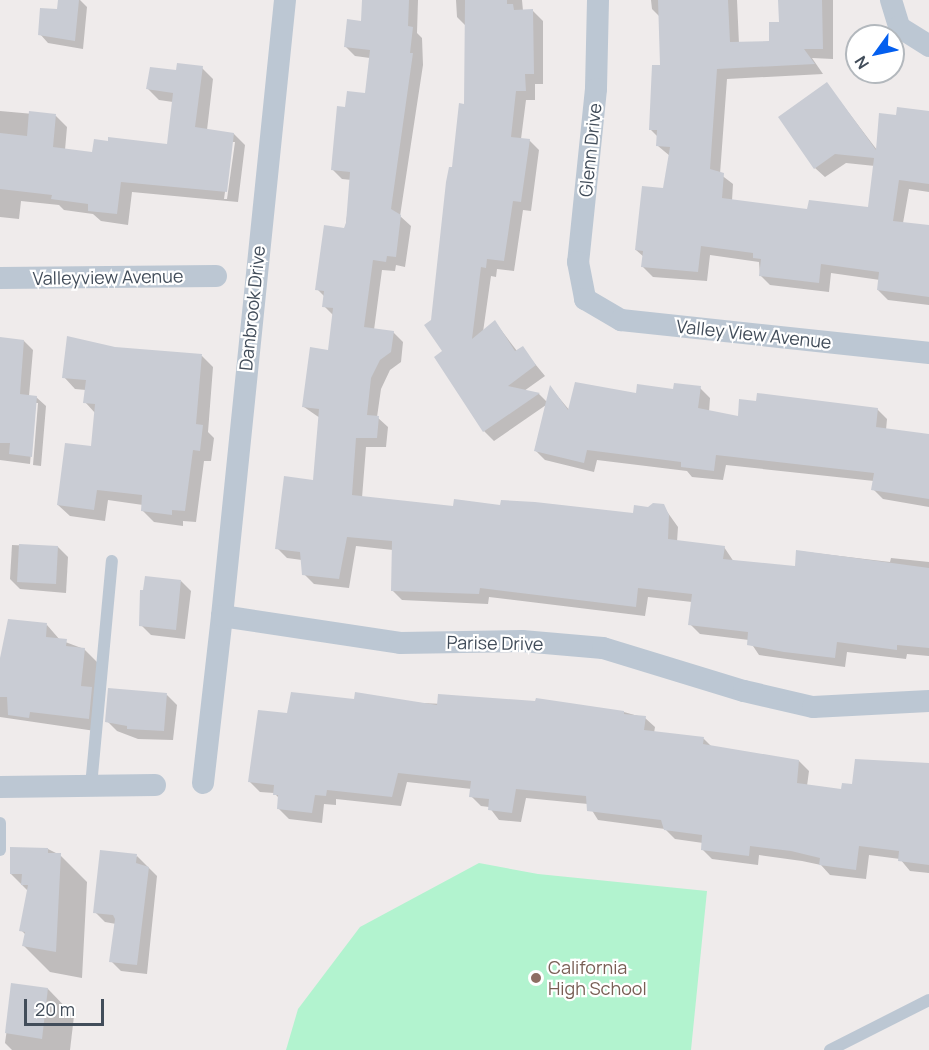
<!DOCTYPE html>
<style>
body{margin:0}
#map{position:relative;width:929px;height:1050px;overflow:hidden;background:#efebeb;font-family:Manrope,sans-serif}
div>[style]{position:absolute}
.green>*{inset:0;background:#b2f3cf}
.shadow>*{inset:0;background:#0003}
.building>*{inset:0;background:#c9ccd4}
.service>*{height:12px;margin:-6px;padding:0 6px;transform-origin:6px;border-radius:6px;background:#bcc7d3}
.minor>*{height:22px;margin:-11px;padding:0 11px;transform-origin:11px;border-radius:11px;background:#bcc7d3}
.dots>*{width:16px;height:16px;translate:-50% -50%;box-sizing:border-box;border:3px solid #fff;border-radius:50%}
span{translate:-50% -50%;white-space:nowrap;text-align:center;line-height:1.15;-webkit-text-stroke:4.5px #fff;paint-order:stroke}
.street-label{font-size:18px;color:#424d5a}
.education-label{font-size:18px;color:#785e54}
.left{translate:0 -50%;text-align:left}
.north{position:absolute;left:845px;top:24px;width:60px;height:60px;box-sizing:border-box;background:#fff;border:2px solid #b3b8bd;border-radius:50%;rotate:237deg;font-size:16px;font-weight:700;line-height:24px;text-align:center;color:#424d5a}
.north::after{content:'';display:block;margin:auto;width:21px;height:27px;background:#045fef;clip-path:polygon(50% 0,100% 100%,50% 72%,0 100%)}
.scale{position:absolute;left:24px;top:999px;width:80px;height:27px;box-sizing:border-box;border:3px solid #424d5a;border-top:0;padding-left:8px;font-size:18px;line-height:21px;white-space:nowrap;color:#424d5a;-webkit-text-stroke:4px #fff;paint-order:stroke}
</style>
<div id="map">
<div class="green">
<i style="clip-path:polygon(479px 863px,538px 874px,707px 891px,691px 1050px,286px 1050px,298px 1009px,360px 927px)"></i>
</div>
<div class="shadow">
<i style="clip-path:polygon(59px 0,80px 0,87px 7px,83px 49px,48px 43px,40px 34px,58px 11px)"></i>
<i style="clip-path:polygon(363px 0,418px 0,417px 33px,422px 38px,423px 65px,400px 216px,411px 226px,405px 267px,396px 265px,395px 271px,382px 270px,374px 330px,393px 332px,403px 342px,401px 362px,390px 370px,381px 389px,377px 417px,388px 427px,386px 447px,366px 447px,362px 498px,455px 507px,635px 515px,663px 506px,678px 527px,677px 542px,724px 547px,734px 562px,796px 568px,798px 551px,890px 562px,891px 558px,929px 562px,929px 656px,907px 654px,906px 659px,847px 652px,845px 667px,759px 655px,749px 640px,700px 634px,690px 624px,692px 602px,648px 597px,645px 616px,489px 597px,488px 604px,402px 600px,392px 590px,393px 550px,356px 546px,349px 588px,314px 584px,304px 574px,302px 560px,287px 558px,277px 548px,314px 481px,320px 418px,304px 407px,330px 351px,334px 316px,324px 306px,325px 297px,317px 289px,345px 230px,352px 180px,342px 179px,332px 169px,347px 108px,366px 94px,370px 58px,355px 56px,345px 46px,363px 22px)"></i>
<i style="clip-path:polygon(456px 0,522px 0,523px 11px,533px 11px,543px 21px,543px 84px,535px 84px,535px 100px,526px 100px,521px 139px,529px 140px,539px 150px,531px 211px,523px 210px,514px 271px,497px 269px,496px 277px,491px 276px,483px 332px,495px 322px,517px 351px,522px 348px,545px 376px,524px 391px,539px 394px,547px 402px,551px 388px,570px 411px,637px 395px,700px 388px,710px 398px,709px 412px,739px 417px,877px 409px,887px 419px,886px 430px,929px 436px,929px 507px,883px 499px,873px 489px,874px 481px,726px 465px,723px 480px,692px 477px,687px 471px,597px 460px,594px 472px,545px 460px,535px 450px,546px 405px,494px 441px,484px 431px,433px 321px,465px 105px,467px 27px,457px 17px)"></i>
<i style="clip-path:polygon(651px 0,737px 0,739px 44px,771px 42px,781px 23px,780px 0,833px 0,833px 59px,812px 58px,823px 74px,727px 79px,720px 174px,733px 184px,732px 201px,809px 211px,869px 209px,875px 166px,846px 163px,825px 177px,815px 168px,827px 84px,877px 150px,898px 117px,929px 112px,929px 192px,909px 189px,903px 223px,929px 226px,929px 305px,888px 300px,878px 290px,880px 280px,831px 273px,829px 292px,770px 285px,760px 275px,759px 262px,710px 255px,707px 281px,653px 277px,643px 267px,644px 257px,636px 250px,664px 189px,670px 156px,658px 146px,658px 137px,650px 129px,662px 67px,660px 17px,652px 9px)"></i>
<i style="clip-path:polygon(evenodd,202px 68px,213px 79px,207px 130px,234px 134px,245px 145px,238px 202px,132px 192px,128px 225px,101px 221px,93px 214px,64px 210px,59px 205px,21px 201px,19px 219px,0 217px,0 111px,56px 116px,67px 127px,65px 150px,93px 154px,168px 146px,173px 102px,159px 100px,148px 89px,177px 72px,202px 68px,232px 142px,235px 142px,227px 199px,224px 199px,232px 142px)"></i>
<i style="clip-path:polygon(0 338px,24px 341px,33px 350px,29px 396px,36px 397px,46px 406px,41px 466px,33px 465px,38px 403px,35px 403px,30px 464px,0 460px)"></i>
<i style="clip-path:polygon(114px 348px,202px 356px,213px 367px,208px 432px,214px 438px,211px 461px,204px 461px,196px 522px,183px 521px,183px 526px,154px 522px,142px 510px,143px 505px,108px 500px,105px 521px,70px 516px,58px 505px,92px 448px,96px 414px,85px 402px,86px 390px,75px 389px,64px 377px)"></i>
<i style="clip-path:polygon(12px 545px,58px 547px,68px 557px,66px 593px,20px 589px,10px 579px)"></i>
<i style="clip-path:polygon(181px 581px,191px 591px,185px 639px,151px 635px,141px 625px)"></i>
<i style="clip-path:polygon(47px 625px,60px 640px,84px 649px,98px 663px,102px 732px,0 717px,0 659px)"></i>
<i style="clip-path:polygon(167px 695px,177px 705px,173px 740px,138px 739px,117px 731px,107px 721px)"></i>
<i style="clip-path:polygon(356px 700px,624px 712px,645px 718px,655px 727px,654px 733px,704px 739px,712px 747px,799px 761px,809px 771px,807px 786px,842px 790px,929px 764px,929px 873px,910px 871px,900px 859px,869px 855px,866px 879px,830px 875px,821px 865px,802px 861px,759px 855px,758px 865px,712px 859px,702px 849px,703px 843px,675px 839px,665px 829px,598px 820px,588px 804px,526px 798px,521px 822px,499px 820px,489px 807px,481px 806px,471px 796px,472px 789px,407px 782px,401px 806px,336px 799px,336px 805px,324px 804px,322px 823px,289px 819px,279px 809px,280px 799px,274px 793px,260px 792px,250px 782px,288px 715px)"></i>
<i style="clip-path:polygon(48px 849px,60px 855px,87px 882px,82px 978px,50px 972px,23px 945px,26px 935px,21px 930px,28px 891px,11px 874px)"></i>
<i style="clip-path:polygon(137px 856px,157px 876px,147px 974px,121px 971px,111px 961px,116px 924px,105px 922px,95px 912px)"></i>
<i style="clip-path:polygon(13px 985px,48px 989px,74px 1016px,70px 1050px,12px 1050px,5px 1043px)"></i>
</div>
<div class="building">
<i style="clip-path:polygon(58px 0,79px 0,75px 41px,38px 35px,40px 8px,57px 9px)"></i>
<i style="clip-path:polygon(362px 0,409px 0,408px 26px,413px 27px,410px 53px,413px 53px,391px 209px,401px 215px,396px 257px,387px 256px,386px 262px,373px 260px,364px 327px,394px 331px,391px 352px,380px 360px,371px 378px,367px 415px,379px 416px,377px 438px,356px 438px,352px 495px,453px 506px,454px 499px,500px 505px,501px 500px,535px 502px,633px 513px,634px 505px,648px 507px,653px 503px,664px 504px,669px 515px,668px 539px,725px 546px,723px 559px,795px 566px,796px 550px,929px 568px,929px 648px,897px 645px,897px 650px,837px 642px,835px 658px,784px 652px,747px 645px,748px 632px,688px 625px,692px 594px,638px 588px,636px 607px,480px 588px,479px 594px,391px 591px,392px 541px,347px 537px,339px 579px,302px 575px,300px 552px,275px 549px,284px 476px,313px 480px,319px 409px,302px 407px,310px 347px,328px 350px,333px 308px,322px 307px,324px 291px,315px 290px,324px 225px,344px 228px,346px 223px,350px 172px,331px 170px,337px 106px,345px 107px,347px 91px,365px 93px,370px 50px,344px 47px,347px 19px,361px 21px)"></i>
<i style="clip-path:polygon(465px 0,507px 0,507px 4px,513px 4px,514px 10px,533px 9px,534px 74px,525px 74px,526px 91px,516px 91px,511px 137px,530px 139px,521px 202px,513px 201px,504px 261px,487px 259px,486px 268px,481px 267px,472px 339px,495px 320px,515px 351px,523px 346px,536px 365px,508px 386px,540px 393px,483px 432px,434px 357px,442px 351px,424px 325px,431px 320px,446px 182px,449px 167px,452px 167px,459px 103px,464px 104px)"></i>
<i style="clip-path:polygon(658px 0,728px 0,730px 42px,769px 41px,769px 22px,779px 22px,778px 0,822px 0,823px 49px,804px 49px,815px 64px,717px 69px,710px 169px,724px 173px,722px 198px,807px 209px,809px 200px,868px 207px,874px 158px,835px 154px,814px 169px,778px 117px,827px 82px,876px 150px,879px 113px,896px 115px,897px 107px,929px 111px,929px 184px,899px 180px,893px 221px,929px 225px,929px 297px,877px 290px,879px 272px,821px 264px,819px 283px,759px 276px,761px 259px,753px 258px,753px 253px,701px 246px,698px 272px,641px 267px,643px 251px,635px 250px,642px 186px,663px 188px,670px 147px,656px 146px,657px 130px,649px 130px,652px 65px,660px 65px)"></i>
<i style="clip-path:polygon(177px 63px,203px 66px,195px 127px,234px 133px,227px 192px,121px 182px,117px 214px,88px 211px,88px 204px,51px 199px,52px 195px,0 189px,0 133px,27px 136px,29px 111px,56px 114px,53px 147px,92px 152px,94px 139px,108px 141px,108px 137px,167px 144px,173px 93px,146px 89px,150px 67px,176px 70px)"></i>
<i style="clip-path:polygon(67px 336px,115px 347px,202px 354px,196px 424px,203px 425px,200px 451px,193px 450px,185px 511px,172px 510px,172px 515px,141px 511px,142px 495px,97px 490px,94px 510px,57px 505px,65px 443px,91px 446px,95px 404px,83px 403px,86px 380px,62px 378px)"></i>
<i style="clip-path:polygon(0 337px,24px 340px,20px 394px,37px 396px,32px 457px,9px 454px,10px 443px,0 443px)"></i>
<i style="clip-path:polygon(575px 382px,636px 393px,637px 384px,673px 389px,674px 383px,701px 386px,698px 408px,738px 416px,739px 399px,756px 401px,757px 393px,878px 408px,876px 427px,929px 434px,929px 499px,871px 490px,874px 473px,716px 455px,714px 471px,681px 467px,681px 462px,587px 450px,584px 463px,534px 451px,550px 385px,568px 410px)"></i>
<i style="clip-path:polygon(19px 544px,58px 546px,56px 584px,17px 582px)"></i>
<i style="clip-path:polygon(145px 576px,181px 580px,176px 630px,139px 626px,140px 590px,143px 590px)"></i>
<i style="clip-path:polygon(8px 619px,47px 623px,46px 637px,67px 639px,66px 646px,85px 648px,81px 686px,92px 687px,89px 719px,30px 712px,29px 718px,8px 715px,7px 697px,0 697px,0 658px)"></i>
<i style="clip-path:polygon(108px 688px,167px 693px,164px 731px,127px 729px,127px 726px,105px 722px)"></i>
<i style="clip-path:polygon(291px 692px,354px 699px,355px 692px,437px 705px,438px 694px,535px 701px,536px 698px,624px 711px,624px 714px,646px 716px,644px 730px,704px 737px,703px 744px,799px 760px,797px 783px,841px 789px,842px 783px,852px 784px,855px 759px,929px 763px,929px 865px,898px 861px,899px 851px,859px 846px,856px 870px,819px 865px,820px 858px,791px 851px,750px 846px,749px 856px,701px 850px,702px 835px,664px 830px,661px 820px,587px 811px,586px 796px,516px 789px,512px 813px,488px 810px,489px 799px,469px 797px,471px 781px,398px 773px,392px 797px,327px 790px,326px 796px,315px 795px,312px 813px,277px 809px,278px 795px,273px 795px,274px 785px,248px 782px,258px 710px,287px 713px)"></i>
<i style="clip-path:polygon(10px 847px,48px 848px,48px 853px,61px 853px,56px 952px,22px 946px,25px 932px,19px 931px,28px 885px,21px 885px,22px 874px,10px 874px)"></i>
<i style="clip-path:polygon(100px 850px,137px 854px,136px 863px,149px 867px,137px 965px,109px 962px,115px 919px,113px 915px,93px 913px)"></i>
<i style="clip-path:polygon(11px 983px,48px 988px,42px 1039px,5px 1033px)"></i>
</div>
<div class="service">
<i style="left:91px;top:786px;width:226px;rotate:-84.7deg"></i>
<i style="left:0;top:823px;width:27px;rotate:90deg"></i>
<i style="left:830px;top:1050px;width:111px;rotate:-26.8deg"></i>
</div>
<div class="minor">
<i style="left:598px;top:0;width:89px;rotate:91.3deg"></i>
<i style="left:596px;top:89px;width:174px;rotate:95.9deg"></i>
<i style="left:578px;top:262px;width:38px;rotate:79deg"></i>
<i style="left:585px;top:299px;width:42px;rotate:30.3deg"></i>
<i style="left:621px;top:320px;width:310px;rotate:6.1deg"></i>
<i style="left:891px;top:0;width:28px;rotate:73deg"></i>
<i style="left:899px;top:27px;width:36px;rotate:32deg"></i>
<i style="left:0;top:278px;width:216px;rotate:-0.5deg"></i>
<i style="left:222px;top:616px;width:619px;rotate:-84.16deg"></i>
<i style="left:203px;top:783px;width:168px;rotate:-83.5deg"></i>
<i style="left:222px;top:616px;width:180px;rotate:8.6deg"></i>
<i style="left:400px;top:643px;width:122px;rotate:-0.9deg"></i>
<i style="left:522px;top:641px;width:81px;rotate:4.9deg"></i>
<i style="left:603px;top:648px;width:147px;rotate:17deg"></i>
<i style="left:744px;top:691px;width:71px;rotate:13.1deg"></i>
<i style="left:813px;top:707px;width:116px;rotate:-3deg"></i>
<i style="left:0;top:787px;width:155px;rotate:-0.7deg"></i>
</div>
<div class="dots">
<i style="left:536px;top:978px;background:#8d6e63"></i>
</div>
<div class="street-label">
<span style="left:590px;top:150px;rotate:-84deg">Glenn Drive</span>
<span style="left:108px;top:277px;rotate:-1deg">Valleyview Avenue</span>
<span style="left:252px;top:308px;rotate:-84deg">Danbrook Drive</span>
<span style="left:754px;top:334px;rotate:6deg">Valley View Avenue</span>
<span style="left:495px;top:643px;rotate:1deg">Parise Drive</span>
</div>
<div class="education-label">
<span class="left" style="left:548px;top:978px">California<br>High School</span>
</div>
<div class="north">N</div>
<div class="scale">20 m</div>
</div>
